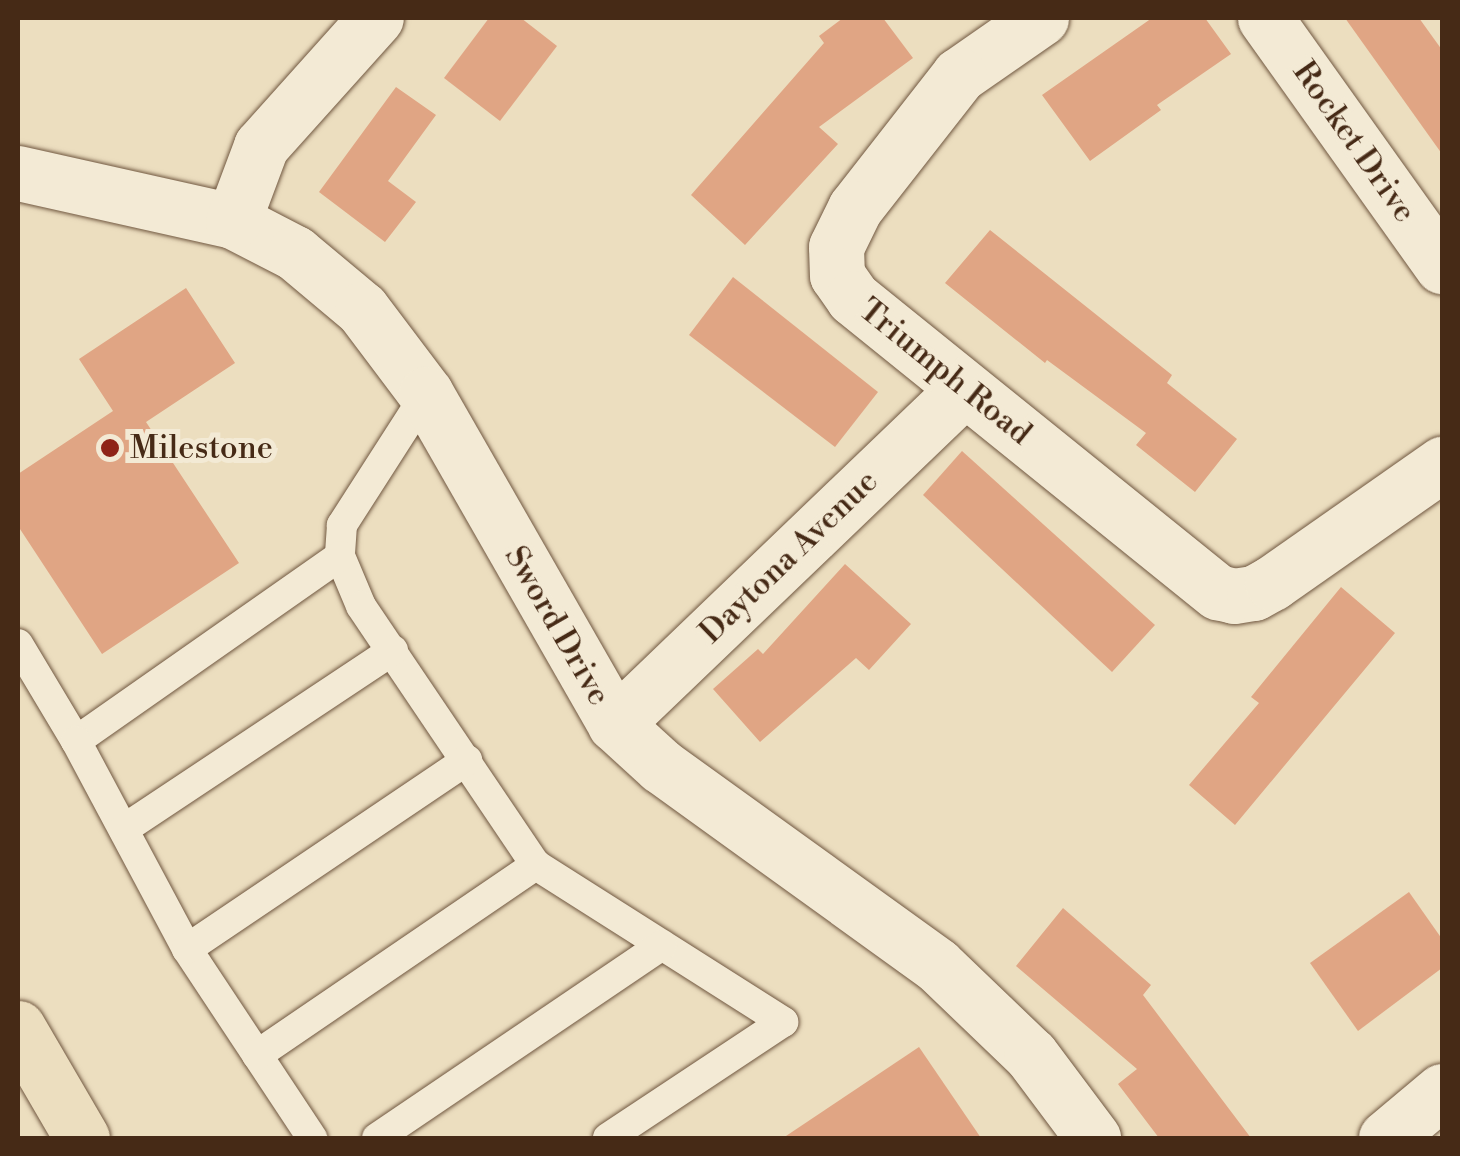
<!DOCTYPE html>
<style>
body{margin:0}
#map{position:relative;width:1460px;height:1156px;overflow:hidden;background:#ecdebf;font-family:"Libre Bodoni",serif}
div>[style]{position:absolute}
.building>*{inset:0;background:#e0a584}
.roads{filter:drop-shadow(0 0 2px #705740) drop-shadow(0 0 2px #705740)}
.lane>*{height:30px;margin:-15px;padding:0 15px;transform-origin:15px;border-radius:15px;background:#f3ead5}
.street>*{height:55px;margin:-27.5px;padding:0 27.5px;transform-origin:27.5px;border-radius:27.5px;background:#f3ead5}
.primary>*{height:55px;margin:-27.5px;padding:0 27.5px;transform-origin:27.5px;border-radius:27.5px;background:#ecdebf}
.dots>*{width:28px;height:28px;translate:-50% -50%;box-sizing:border-box;border:5px solid #f3ead5;border-radius:50%}
span{translate:-50% -50%;white-space:nowrap;text-align:center;line-height:1.15;-webkit-text-stroke:10px #f3ead5;paint-order:stroke}
.street-label{font-size:32px;color:#462a16}
.poi-label{font-size:32px;color:#462a16}
.left{translate:0 -50%;text-align:left}
.frame{position:absolute;inset:0;border:20px solid #462a16;pointer-events:none}
</style>
<div id="map">
<div class="building">
<i style="clip-path:polygon(489px 18px,521px 18px,557px 46px,500px 121px,444px 78px)"></i>
<i style="clip-path:polygon(843px 18px,883px 18px,913px 58px,819px 127px,838px 144px,745px 245px,691px 195px,824px 43px,819px 36px)"></i>
<i style="clip-path:polygon(1152px 18px,1205px 18px,1231px 54px,1157px 105px,1161px 110px,1090px 161px,1042px 95px)"></i>
<i style="clip-path:polygon(1345px 18px,1419px 18px,1442px 50px,1442px 154px)"></i>
<i style="clip-path:polygon(396px 87px,436px 115px,388px 181px,416px 202px,385px 242px,319px 192px)"></i>
<i style="clip-path:polygon(990px 230px,1172px 375px,1167px 383px,1237px 439px,1195px 492px,1136px 445px,1146px 433px,1047px 360px,1045px 363px,945px 283px)"></i>
<i style="clip-path:polygon(733px 277px,878px 392px,835px 447px,689px 335px)"></i>
<i style="clip-path:polygon(186px 288px,235px 363px,146px 422px,239px 563px,102px 654px,18px 526px,18px 474px,113px 411px,79px 359px)"></i>
<i style="clip-path:polygon(962px 451px,1155px 625px,1112px 672px,923px 495px)"></i>
<i style="clip-path:polygon(845px 564px,911px 624px,869px 670px,856px 658px,760px 742px,713px 689px,758px 649px,763px 654px)"></i>
<i style="clip-path:polygon(1341px 587px,1395px 633px,1235px 825px,1189px 785px,1259px 703px,1251px 697px)"></i>
<i style="clip-path:polygon(1409px 892px,1442px 939px,1442px 968px,1358px 1031px,1310px 963px)"></i>
<i style="clip-path:polygon(1063px 908px,1151px 985px,1143px 995px,1251px 1138px,1159px 1138px,1118px 1084px,1137px 1069px,1016px 966px)"></i>
<i style="clip-path:polygon(919px 1047px,981px 1138px,783px 1138px)"></i>
</div>
<div class="roads">
<div class="lane">
<i style="left:426px;top:394px;width:156px;rotate:122.7deg"></i>
<i style="left:342px;top:525px;width:31px;rotate:94deg"></i>
<i style="left:340px;top:556px;width:54px;rotate:67.2deg"></i>
<i style="left:361px;top:606px;width:313px;rotate:56deg"></i>
<i style="left:536px;top:865px;width:293px;rotate:32.4deg"></i>
<i style="left:783px;top:1022px;width:210px;rotate:146.5deg"></i>
<i style="left:18px;top:644px;width:113px;rotate:59.1deg"></i>
<i style="left:76px;top:741px;width:322px;rotate:-35deg"></i>
<i style="left:76px;top:741px;width:236px;rotate:61.9deg"></i>
<i style="left:187px;top:949px;width:227px;rotate:56.5deg"></i>
<i style="left:124px;top:829px;width:323px;rotate:-33.6deg"></i>
<i style="left:187px;top:949px;width:338px;rotate:-34deg"></i>
<i style="left:257px;top:1055px;width:338px;rotate:-34.3deg"></i>
<i style="left:377px;top:1138px;width:344px;rotate:-34.1deg"></i>
</div>
<div class="street">
<i style="left:1041px;top:18px;width:100px;rotate:145.2deg"></i>
<i style="left:959px;top:75px;width:169px;rotate:128deg"></i>
<i style="left:855px;top:208px;width:43px;rotate:116deg"></i>
<i style="left:836px;top:247px;width:28px;rotate:88deg"></i>
<i style="left:837px;top:275px;width:28px;rotate:55deg"></i>
<i style="left:853px;top:298px;width:469px;rotate:38.9deg"></i>
<i style="left:1218px;top:592px;width:16px;rotate:14deg"></i>
<i style="left:1234px;top:596px;width:20px;rotate:-9deg"></i>
<i style="left:1254px;top:593px;width:21px;rotate:-29deg"></i>
<i style="left:1272px;top:583px;width:208px;rotate:-35deg"></i>
<i style="left:1265px;top:18px;width:305px;rotate:54.5deg"></i>
<i style="left:18px;top:173px;width:220px;rotate:12.6deg"></i>
<i style="left:233px;top:221px;width:70px;rotate:27.3deg"></i>
<i style="left:295px;top:253px;width:87px;rotate:39.9deg"></i>
<i style="left:362px;top:309px;width:106px;rotate:53deg"></i>
<i style="left:426px;top:394px;width:380px;rotate:60.2deg"></i>
<i style="left:615px;top:724px;width:62px;rotate:42.4deg"></i>
<i style="left:661px;top:766px;width:340px;rotate:35.8deg"></i>
<i style="left:937px;top:965px;width:130px;rotate:43.8deg"></i>
<i style="left:1031px;top:1055px;width:104px;rotate:53.2deg"></i>
<i style="left:233px;top:221px;width:80px;rotate:-69.5deg"></i>
<i style="left:261px;top:146px;width:172px;rotate:-48.1deg"></i>
<i style="left:615px;top:724px;width:484px;rotate:-43.8deg"></i>
<i style="left:1386px;top:1138px;width:73px;rotate:-40deg"></i>
</div>
<div class="primary">
<i style="left:18px;top:1028px;width:127px;rotate:59.8deg"></i>
</div>
</div>
<div class="dots">
<i style="left:110px;top:448px;background:#8f2418"></i>
</div>
<div class="street-label">
<span style="left:1354px;top:142px;rotate:55deg">Rocket Drive</span>
<span style="left:945px;top:372px;rotate:39deg">Triumph Road</span>
<span style="left:789px;top:557px;rotate:-44deg">Daytona Avenue</span>
<span style="left:557px;top:626px;rotate:60deg">Sword Drive</span>
</div>
<div class="poi-label">
<span class="left" style="left:130px;top:448px">Milestone</span>
</div>
<div class="frame"></div>
</div>
